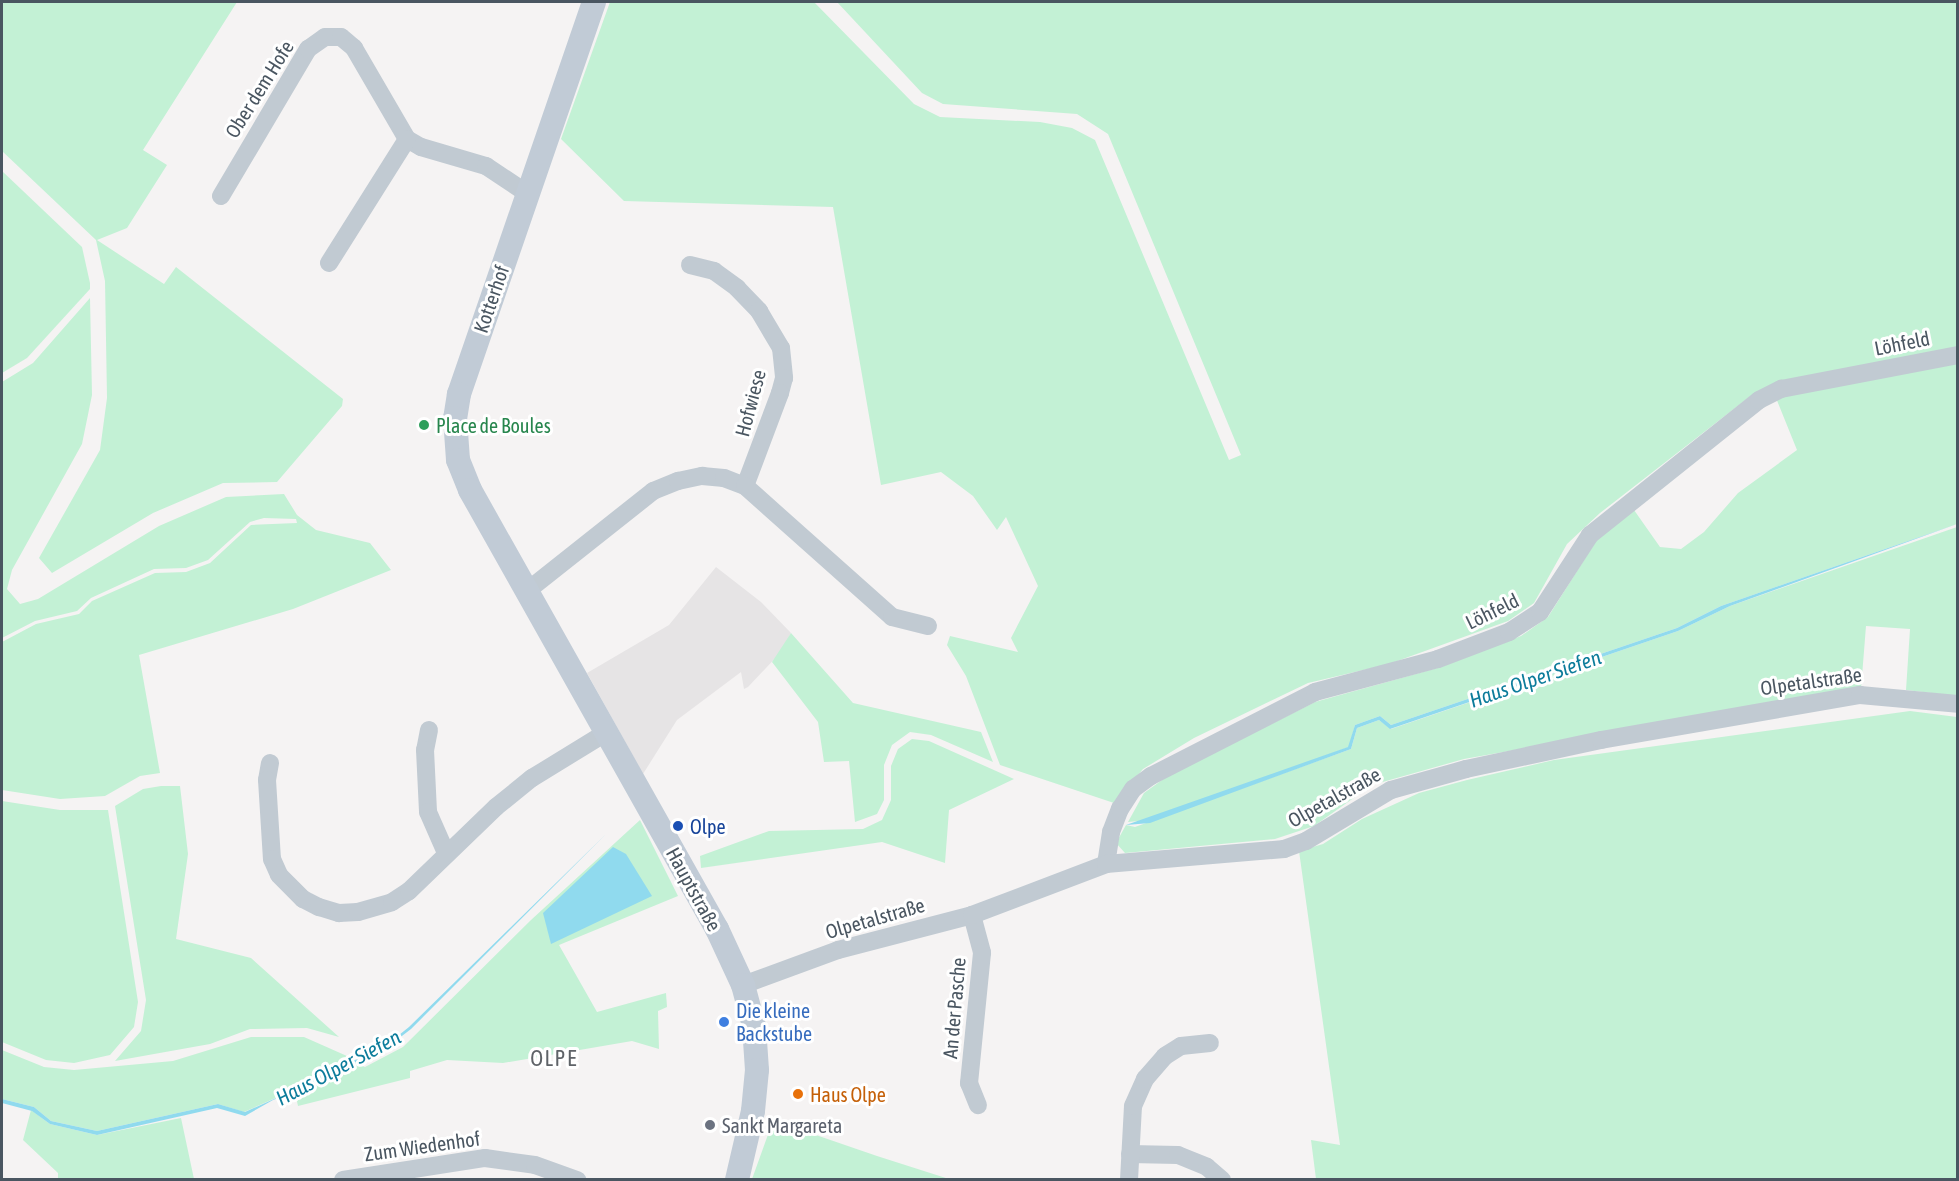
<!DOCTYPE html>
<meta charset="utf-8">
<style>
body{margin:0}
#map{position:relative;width:1959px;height:1181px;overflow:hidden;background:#f5f3f3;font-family:"Asap Condensed",sans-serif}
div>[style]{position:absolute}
.education>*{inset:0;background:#e6e4e5}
.green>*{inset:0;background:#c3f1d5}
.water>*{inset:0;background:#90daee}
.street>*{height:18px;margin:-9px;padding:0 9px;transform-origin:9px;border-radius:9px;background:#c1cad2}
.secondary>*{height:24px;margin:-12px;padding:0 12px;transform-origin:12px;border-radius:12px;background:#c1cbd6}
.dots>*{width:16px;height:16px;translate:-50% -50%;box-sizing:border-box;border:3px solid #fff;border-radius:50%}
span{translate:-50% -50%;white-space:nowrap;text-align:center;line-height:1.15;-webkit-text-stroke:6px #fff;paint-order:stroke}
.street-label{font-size:20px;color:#4a5661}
.leisure-label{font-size:20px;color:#27864d}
.left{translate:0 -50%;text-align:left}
.transit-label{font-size:20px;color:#164399}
.shop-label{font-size:20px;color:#366cbe}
.food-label{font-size:20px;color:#c56008}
.worship-label{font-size:20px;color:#5b616d}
.water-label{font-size:21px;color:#0c7c9b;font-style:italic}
.quarter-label{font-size:22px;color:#5f6368;letter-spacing:1.5px}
.frame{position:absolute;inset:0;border:3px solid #4a5661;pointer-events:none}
</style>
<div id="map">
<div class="education">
<i style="clip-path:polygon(716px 567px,761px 602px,791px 633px,781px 652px,748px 687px,744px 689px,741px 672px,677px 720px,643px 774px,587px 673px,669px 625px)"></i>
</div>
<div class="green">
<i style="clip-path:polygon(2px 2px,237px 2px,143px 150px,167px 165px,127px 228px,97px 240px,164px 284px,176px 267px,343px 399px,342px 406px,277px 482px,223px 483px,153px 513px,52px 573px,39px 558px,100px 450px,107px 398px,105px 281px,96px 240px,2px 151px)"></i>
<i style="clip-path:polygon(610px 2px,814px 2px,914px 104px,940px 117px,1040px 122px,1072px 128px,1095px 140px,1229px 460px,1241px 455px,1108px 134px,1077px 114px,943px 104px,922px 93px,837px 2px,1957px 2px,1957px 348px,1753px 394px,1600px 513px,1567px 544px,1534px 603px,1508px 621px,1389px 664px,1308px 683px,1194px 738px,1143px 769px,1114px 803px,1000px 765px,966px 676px,947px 645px,950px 636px,1018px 652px,1011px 638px,1038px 586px,1006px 517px,997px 530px,973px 496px,941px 472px,881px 485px,833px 207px,624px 201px,561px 139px)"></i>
<i style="clip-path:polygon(2px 171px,82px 247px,90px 283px,90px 289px,27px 358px,2px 373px)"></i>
<i style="clip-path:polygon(90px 298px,92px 395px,82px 444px,12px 570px,7px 589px,20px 604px,38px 599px,159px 526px,226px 497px,284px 494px,297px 515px,316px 530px,370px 543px,391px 570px,293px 609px,139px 655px,160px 773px,140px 776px,105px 796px,60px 799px,2px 790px,2px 642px,36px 624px,79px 614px,92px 601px,155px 573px,186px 572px,210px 563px,251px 525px,297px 523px,296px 519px,264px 518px,250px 522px,208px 560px,186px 568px,154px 569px,91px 598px,77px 611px,35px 621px,2px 638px,2px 382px,33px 363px)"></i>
<i style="clip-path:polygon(1957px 361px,1957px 524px,1721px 606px,1677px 628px,1391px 725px,1380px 716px,1355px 725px,1349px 747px,1149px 820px,1128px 822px,1144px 793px,1169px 775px,1315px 702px,1441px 667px,1521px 636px,1548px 617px,1596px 541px,1634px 510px,1660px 547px,1681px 549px,1704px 532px,1738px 493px,1797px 450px,1776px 398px)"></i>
<i style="clip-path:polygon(1957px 527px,1957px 696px,1906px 690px,1910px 629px,1866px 626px,1861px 689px,1464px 759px,1372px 785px,1314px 826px,1275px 839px,1125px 853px,1116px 843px,1126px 825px,1135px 827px,1351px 749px,1357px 728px,1379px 720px,1391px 729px,1678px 631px,1730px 606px)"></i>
<i style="clip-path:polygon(791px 633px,853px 703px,981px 732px,993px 762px,931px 735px,910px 732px,892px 745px,884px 765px,884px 800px,877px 814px,855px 822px,849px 761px,824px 762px,818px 722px,772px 662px)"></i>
<i style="clip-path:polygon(1910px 711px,1957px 717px,1957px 1179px,1316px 1179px,1311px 1140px,1340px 1145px,1299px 851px,1323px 844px,1362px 819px,1419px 793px,1467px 780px,1554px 760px)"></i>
<i style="clip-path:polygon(912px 739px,929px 741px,1014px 779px,949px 810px,945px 863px,882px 842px,701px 868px,700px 856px,769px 831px,863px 829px,882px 820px,891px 800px,891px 766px,898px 749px)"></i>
<i style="clip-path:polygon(161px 786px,180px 786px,188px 854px,176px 939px,251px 958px,339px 1037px,307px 1028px,250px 1029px,210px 1044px,115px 1061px,141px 1031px,146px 1000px,115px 806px,143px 789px)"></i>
<i style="clip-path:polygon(2px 801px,60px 810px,108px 810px,138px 1002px,134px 1027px,110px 1055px,74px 1063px,46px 1060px,2px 1042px)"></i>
<i style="clip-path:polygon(640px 820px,678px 896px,559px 945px,597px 1012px,666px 993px,667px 1007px,658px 1011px,659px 1049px,632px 1041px,503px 1063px,447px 1060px,410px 1071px,410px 1078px,298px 1106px,295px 1092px,319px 1082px,320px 1078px,331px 1075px,350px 1061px,365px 1067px,403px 1047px,531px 920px)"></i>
<i style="clip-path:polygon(251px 1037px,304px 1037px,356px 1060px,349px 1057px,316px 1080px,244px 1112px,218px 1104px,97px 1131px,51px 1121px,34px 1107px,2px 1099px,2px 1050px,44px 1067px,74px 1070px,173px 1061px)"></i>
<i style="clip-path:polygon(31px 1110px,50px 1124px,97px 1135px,181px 1118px,194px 1179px,58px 1179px,58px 1173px,23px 1140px)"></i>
<i style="clip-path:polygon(781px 1123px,877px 1156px,949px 1179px,752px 1179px,770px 1129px)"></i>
</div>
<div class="water">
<i style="clip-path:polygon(1957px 524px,1730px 606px,1678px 631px,1390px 729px,1379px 720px,1357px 728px,1351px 749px,1150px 823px,1126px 825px,1348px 747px,1355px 725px,1380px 716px,1391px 725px,1677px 628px,1721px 606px)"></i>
<i style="clip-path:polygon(606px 834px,411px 1029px,385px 1049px,367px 1052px,358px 1063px,349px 1061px,330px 1075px,320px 1078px,319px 1082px,273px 1100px,245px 1116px,217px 1108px,97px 1135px,50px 1124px,32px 1111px,2px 1103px,2px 1099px,34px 1107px,51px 1121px,97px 1131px,218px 1104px,245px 1112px,316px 1080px,349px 1057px,356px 1060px,372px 1046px,384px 1047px,409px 1027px)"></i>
<i style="clip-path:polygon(613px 847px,626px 854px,652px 896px,551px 944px,543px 913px)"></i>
</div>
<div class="street">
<i style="left:221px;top:196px;width:171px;rotate:-59.4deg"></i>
<i style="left:308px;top:49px;width:21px;rotate:-35deg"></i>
<i style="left:325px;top:37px;width:16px"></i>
<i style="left:341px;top:37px;width:17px;rotate:40deg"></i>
<i style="left:354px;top:48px;width:105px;rotate:59.8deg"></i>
<i style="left:407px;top:139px;width:16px;rotate:30deg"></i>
<i style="left:421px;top:147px;width:68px;rotate:16.3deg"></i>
<i style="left:486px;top:166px;width:50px;rotate:33.7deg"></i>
<i style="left:329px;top:263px;width:146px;rotate:-57.8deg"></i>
<i style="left:690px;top:265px;width:25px;rotate:14deg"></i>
<i style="left:714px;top:271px;width:29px;rotate:36deg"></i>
<i style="left:737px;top:288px;width:32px;rotate:46deg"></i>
<i style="left:759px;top:311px;width:43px;rotate:59.3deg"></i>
<i style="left:781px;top:348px;width:30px;rotate:84deg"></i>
<i style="left:784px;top:378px;width:16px;rotate:105deg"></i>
<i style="left:780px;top:393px;width:99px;rotate:110.6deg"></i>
<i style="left:527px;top:591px;width:161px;rotate:-38.4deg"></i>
<i style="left:653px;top:491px;width:27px;rotate:-22deg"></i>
<i style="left:678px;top:481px;width:25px;rotate:-12deg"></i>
<i style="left:702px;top:476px;width:22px;rotate:5deg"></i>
<i style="left:724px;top:478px;width:22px;rotate:21deg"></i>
<i style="left:745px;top:486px;width:197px;rotate:41.7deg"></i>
<i style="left:892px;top:617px;width:37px;rotate:14deg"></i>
<i style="left:429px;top:730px;width:20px;rotate:101deg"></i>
<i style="left:425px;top:750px;width:62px;rotate:87.2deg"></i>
<i style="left:428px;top:812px;width:45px;rotate:66.3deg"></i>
<i style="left:270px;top:763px;width:17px;rotate:100deg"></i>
<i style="left:267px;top:780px;width:79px;rotate:86.4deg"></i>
<i style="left:272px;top:859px;width:17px;rotate:66deg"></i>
<i style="left:279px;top:875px;width:34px;rotate:45deg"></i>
<i style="left:303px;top:899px;width:18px;rotate:27deg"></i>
<i style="left:319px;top:907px;width:21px;rotate:17deg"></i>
<i style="left:339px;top:913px;width:19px;rotate:-3deg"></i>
<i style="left:358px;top:912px;width:35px;rotate:-16deg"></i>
<i style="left:392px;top:902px;width:20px;rotate:-33deg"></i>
<i style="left:409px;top:891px;width:121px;rotate:-44deg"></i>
<i style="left:496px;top:807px;width:46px;rotate:-38.9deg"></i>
<i style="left:532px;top:778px;width:88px;rotate:-31.5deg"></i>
<i style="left:1106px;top:864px;width:32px;rotate:-81deg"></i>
<i style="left:1111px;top:832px;width:25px;rotate:-69deg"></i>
<i style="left:1120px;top:809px;width:24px;rotate:-57deg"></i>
<i style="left:1133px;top:789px;width:22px;rotate:-36deg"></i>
<i style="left:1151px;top:776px;width:184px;rotate:-27.1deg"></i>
<i style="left:1315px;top:692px;width:127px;rotate:-15deg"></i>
<i style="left:1438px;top:659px;width:76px;rotate:-20.8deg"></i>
<i style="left:1509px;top:632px;width:37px;rotate:-33deg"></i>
<i style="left:1540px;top:612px;width:92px;rotate:-57deg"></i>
<i style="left:1590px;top:535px;width:216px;rotate:-38.6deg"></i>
<i style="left:1759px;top:400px;width:25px;rotate:-27deg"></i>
<i style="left:1781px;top:389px;width:180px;rotate:-10.9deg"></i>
<i style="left:972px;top:915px;width:39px;rotate:75deg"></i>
<i style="left:982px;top:953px;width:131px;rotate:95.7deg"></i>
<i style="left:969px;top:1083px;width:24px;rotate:68deg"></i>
<i style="left:743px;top:985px;width:101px;rotate:-20.2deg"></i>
<i style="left:838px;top:950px;width:138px;rotate:-14.6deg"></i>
<i style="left:972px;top:915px;width:143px;rotate:-20.8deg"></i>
<i style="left:1106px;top:864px;width:179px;rotate:-4.8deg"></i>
<i style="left:1284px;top:849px;width:23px;rotate:-20deg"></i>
<i style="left:1306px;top:841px;width:99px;rotate:-31deg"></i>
<i style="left:1391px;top:790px;width:78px;rotate:-15.6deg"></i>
<i style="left:1466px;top:769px;width:138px;rotate:-12.1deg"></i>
<i style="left:1601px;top:740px;width:263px;rotate:-9.9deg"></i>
<i style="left:1860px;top:695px;width:98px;rotate:5.2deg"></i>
<i style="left:1130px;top:1154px;width:48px;rotate:1.2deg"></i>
<i style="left:1178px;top:1155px;width:31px;rotate:22deg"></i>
<i style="left:1207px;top:1167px;width:20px;rotate:41deg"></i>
<i style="left:343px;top:1180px;width:144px;rotate:-8.8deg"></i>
<i style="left:485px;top:1158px;width:50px;rotate:8deg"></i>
<i style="left:535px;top:1165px;width:45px;rotate:19.7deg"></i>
<i style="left:1129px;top:1180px;width:74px;rotate:-86.9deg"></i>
<i style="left:1133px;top:1106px;width:30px;rotate:-66deg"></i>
<i style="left:1145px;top:1079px;width:30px;rotate:-49deg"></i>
<i style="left:1165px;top:1056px;width:19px;rotate:-32deg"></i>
<i style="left:1181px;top:1046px;width:29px;rotate:-6deg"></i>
</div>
<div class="secondary">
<i style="left:594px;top:2px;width:415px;rotate:109deg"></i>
<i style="left:459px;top:394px;width:24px;rotate:99deg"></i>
<i style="left:455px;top:418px;width:42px;rotate:85.9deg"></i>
<i style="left:458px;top:460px;width:32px;rotate:68deg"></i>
<i style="left:470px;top:490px;width:504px;rotate:60.64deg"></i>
<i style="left:717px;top:929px;width:62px;rotate:65.1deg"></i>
<i style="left:743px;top:985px;width:42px;rotate:75deg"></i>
<i style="left:754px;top:1026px;width:44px;rotate:86.1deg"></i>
<i style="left:757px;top:1070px;width:41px;rotate:95.6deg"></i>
<i style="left:753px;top:1111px;width:71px;rotate:103.1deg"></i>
</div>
<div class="dots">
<i style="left:424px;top:425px;background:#2e9e5b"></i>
<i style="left:678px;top:826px;background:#1a4fb4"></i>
<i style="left:724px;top:1022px;background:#3f7fe0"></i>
<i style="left:798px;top:1094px;background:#e8710a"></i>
<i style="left:710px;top:1125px;background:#6b7280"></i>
</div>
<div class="street-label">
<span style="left:259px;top:89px;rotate:-58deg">Ober dem Hofe</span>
<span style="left:491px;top:299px;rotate:-71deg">Kotterhof</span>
<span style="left:1902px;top:343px;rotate:-11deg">Löhfeld</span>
<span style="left:750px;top:403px;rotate:-75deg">Hofwiese</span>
<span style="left:1492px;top:611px;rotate:-26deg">Löhfeld</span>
<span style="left:1811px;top:681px;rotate:-8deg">Olpetalstraße</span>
<span style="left:1334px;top:797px;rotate:-29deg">Olpetalstraße</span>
<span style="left:694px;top:889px;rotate:61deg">Hauptstraße</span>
<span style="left:875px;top:918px;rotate:-16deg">Olpetalstraße</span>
<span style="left:954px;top:1008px;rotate:-85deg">An der Pasche</span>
<span style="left:422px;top:1146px;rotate:-8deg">Zum Wiedenhof</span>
</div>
<div class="leisure-label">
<span class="left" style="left:436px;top:425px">Place de Boules</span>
</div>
<div class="transit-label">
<span class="left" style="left:690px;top:826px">Olpe</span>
</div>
<div class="shop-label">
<span class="left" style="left:736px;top:1022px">Die kleine<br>Backstube</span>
</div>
<div class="food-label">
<span class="left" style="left:810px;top:1094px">Haus Olpe</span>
</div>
<div class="worship-label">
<span class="left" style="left:722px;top:1125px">Sankt Margareta</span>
</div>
<div class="water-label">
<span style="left:1535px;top:678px;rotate:-19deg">Haus Olper Siefen</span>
<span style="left:338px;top:1067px;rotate:-28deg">Haus Olper Siefen</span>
</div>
<div class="quarter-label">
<span style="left:554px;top:1059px">OLPE</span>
</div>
<div class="frame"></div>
</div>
